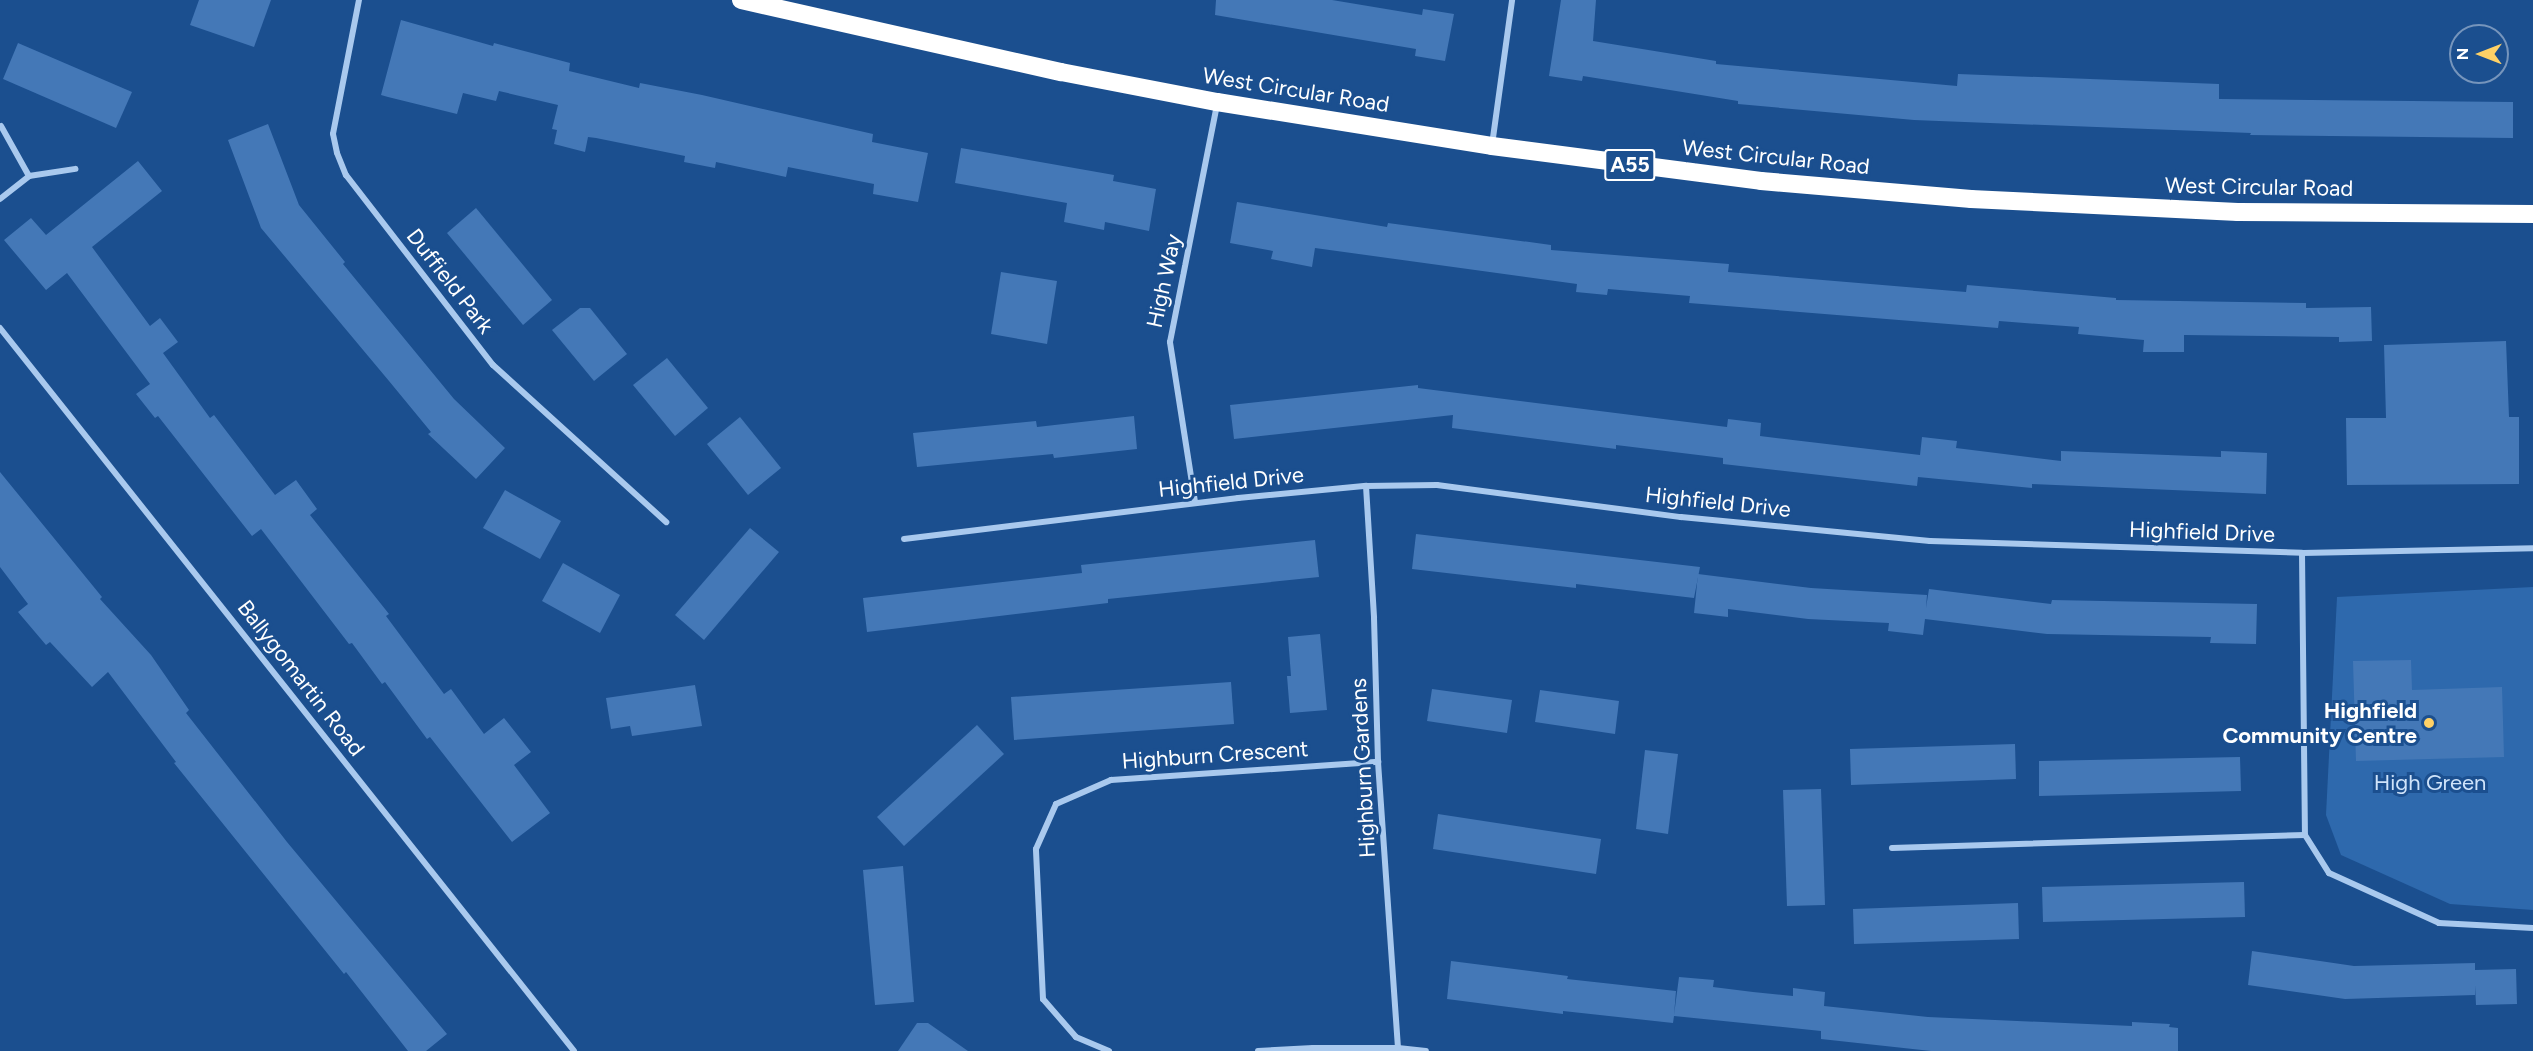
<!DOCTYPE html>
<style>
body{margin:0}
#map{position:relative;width:2533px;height:1051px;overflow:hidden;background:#1b4f8f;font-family:Figtree,sans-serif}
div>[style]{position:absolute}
.green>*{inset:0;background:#2e69ad}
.building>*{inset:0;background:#4478b7}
.street>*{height:6px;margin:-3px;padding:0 3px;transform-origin:3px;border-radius:3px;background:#a9c9ee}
.highway>*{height:18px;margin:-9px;padding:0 9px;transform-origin:9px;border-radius:9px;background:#fff}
.dots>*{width:16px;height:16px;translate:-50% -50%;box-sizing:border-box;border:3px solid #1b4f8f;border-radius:50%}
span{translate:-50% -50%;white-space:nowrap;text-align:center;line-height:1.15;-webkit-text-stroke:6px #1b4f8f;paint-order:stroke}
.shield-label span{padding:2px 4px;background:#1b4f8f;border:2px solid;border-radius:4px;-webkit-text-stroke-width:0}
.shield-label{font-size:21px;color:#fff;font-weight:700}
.street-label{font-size:22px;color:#fff}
.poi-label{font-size:22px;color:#fff;font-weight:700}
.right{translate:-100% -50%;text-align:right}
.park-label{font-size:22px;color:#cfe3fa}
.north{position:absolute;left:2449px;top:24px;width:60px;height:60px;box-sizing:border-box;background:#1b4f8f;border:2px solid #7695bc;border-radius:50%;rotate:270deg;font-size:16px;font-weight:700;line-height:24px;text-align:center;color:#fff}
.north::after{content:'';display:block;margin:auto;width:21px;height:27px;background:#ffd166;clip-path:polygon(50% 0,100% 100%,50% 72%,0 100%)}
</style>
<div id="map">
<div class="green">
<i style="clip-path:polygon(2533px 587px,2533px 910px,2450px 904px,2341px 855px,2326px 815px,2337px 597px)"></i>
</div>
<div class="building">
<i style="clip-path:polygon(199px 0,271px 0,254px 47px,190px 25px)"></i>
<i style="clip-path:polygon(1216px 0,1332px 0,1422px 15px,1423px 9px,1454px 14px,1445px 61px,1415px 56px,1416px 49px,1215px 15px)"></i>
<i style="clip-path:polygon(1561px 0,1596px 0,1593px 41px,1716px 61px,1716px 64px,1957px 86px,1958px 74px,2219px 84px,2219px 99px,2513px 102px,2513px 138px,2250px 135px,2251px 133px,1914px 120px,1738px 104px,1738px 101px,1583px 76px,1582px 81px,1549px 76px)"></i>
<i style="clip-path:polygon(401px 20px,493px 46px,494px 43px,570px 63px,569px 71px,639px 88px,640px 83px,702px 95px,873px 134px,872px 142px,928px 153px,918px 202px,873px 194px,874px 184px,788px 167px,786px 177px,716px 162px,715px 168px,684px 162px,685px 156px,596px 138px,588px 137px,585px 152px,554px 144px,557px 130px,552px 129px,558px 105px,499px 91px,496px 101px,463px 93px,457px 114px,388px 97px,381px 95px)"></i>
<i style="clip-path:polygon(18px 43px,132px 92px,116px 128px,3px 79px)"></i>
<i style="clip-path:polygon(268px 124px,299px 205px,345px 262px,343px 264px,454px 399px,505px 448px,476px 479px,428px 434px,431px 432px,389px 381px,261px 228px,228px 140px)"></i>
<i style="clip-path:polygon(961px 148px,1114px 175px,1113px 181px,1156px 189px,1149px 231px,1105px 222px,1104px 230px,1064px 222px,1067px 203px,955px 183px)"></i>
<i style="clip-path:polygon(138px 161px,162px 191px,92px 247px,150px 326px,160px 318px,178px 342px,163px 353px,210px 418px,214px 415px,275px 495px,296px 480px,317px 509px,310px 515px,389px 614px,386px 616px,444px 694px,451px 689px,484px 734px,504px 718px,531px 752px,514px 765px,550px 813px,512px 842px,430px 737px,427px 739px,385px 682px,382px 684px,352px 643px,349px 644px,261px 529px,252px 536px,158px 416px,155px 418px,136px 394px,150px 384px,67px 273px,46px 290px,4px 240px,31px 218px,46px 235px)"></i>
<i style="clip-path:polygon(1237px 202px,1387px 227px,1388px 223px,1551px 245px,1551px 250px,1729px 264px,1728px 272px,1966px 292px,1967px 285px,2116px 298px,2116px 300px,2306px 303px,2306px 308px,2371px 307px,2372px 341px,2339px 342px,2339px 337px,2184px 335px,2184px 352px,2143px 352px,2144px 340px,2078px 334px,2079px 327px,1999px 321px,1998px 328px,1689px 303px,1690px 296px,1608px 289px,1607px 295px,1576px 292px,1577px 284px,1315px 248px,1312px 267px,1271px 259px,1273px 251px,1230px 243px)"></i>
<i style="clip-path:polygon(476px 208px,552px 300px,523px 325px,447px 233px)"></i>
<i style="clip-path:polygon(1001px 272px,1057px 281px,1047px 344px,991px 334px)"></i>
<i style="clip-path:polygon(580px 308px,590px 308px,627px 354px,594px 381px,552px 330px)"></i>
<i style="clip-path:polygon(2506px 341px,2509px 417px,2519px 417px,2519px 484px,2347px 485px,2346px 418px,2386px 418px,2384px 345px)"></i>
<i style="clip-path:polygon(667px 358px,708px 408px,675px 436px,633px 385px)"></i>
<i style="clip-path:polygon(1418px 385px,1418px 388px,1727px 427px,1728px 419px,1761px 423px,1760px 436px,1920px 455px,1922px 437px,1957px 441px,1956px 448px,2061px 461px,2061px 451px,2221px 457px,2221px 451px,2267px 453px,2266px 494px,2032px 484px,2032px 488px,1918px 477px,1917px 486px,1723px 464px,1723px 458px,1616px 445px,1616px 449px,1452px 428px,1453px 415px,1234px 439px,1230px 405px)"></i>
<i style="clip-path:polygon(1134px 416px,1137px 449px,1054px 458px,1053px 454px,917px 467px,913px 433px,1036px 421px,1037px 427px)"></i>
<i style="clip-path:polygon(740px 417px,781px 468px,748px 495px,707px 444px)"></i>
<i style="clip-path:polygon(0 472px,102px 597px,100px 599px,151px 655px,189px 710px,186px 713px,287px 842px,447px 1034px,426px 1051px,408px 1051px,346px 972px,344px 974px,174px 763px,176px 762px,108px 672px,92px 687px,50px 642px,46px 645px,18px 612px,28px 604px,0 567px)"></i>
<i style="clip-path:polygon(505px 490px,561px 521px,540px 559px,483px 528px)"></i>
<i style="clip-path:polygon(750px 528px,779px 552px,704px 640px,675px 615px)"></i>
<i style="clip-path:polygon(1416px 534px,1700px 567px,1694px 598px,1576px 584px,1576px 588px,1412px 569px)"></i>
<i style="clip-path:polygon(1315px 540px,1319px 577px,1108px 599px,1108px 603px,867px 632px,863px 598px,1082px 573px,1081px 565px)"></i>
<i style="clip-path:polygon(563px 563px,620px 595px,600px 633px,542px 601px)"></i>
<i style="clip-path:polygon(1698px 574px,1811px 588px,1927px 595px,1926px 608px,1929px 589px,2051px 604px,2052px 600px,2257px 604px,2256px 644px,2210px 643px,2211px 637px,2047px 634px,1925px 619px,1923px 635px,1888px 631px,1889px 623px,1808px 619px,1728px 609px,1728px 617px,1694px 613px)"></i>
<i style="clip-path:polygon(1320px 634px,1327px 710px,1290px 713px,1287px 676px,1291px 676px,1288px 637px)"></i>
<i style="clip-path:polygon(2411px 660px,2412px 690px,2502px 687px,2504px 757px,2356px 761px,2353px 661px)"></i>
<i style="clip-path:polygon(1231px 682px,1234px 724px,1014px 740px,1011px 697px)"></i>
<i style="clip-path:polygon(695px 685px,702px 726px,632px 736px,630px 726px,611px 729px,606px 698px)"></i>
<i style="clip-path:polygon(1432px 689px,1512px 700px,1507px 733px,1427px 721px)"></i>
<i style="clip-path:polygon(1540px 690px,1619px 701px,1615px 734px,1535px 722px)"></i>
<i style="clip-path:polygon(977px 725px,1004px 754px,904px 846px,877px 817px)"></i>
<i style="clip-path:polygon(2015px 744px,2016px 779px,1851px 785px,1850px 749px)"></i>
<i style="clip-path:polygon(1645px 750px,1678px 754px,1668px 834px,1636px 829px)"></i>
<i style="clip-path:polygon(2240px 757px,2241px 791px,2039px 796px,2039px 761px)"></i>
<i style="clip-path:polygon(1821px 789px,1825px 905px,1787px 906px,1783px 790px)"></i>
<i style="clip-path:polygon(1438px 814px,1601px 839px,1596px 874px,1433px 849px)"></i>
<i style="clip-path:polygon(903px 866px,914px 1002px,875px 1005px,863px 870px)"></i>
<i style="clip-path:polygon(2244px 882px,2245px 917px,2043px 922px,2042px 887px)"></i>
<i style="clip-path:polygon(2018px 903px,2019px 939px,1854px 944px,1853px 909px)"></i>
<i style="clip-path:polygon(2252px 951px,2354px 966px,2475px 963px,2475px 970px,2516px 969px,2517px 1004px,2476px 1005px,2475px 985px,2475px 995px,2345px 999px,2248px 985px)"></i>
<i style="clip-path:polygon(1451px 961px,1568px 976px,1567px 979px,1676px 991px,1674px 1015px,1679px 977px,1714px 980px,1713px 987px,1753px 992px,1793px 996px,1793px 988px,1825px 992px,1824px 1006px,1928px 1017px,2132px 1026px,2132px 1022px,2170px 1024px,2169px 1027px,2178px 1028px,2178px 1051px,1931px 1051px,1821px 1039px,1821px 1031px,1674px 1016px,1673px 1023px,1563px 1011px,1563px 1014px,1447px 999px)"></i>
<i style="clip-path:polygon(917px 1023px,928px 1023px,968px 1051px,898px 1051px)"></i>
</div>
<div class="street">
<i style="left:359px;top:0;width:136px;rotate:101deg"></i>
<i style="left:333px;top:134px;width:19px;rotate:78deg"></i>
<i style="left:337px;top:153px;width:24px;rotate:68deg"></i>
<i style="left:346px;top:175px;width:240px;rotate:52.3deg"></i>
<i style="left:493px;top:365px;width:234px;rotate:42.2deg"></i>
<i style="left:1px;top:126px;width:57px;rotate:60.8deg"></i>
<i style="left:29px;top:176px;width:47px;rotate:-8.7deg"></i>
<i style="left:1492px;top:145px;width:146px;rotate:-82.1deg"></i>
<i style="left:0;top:199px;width:37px;rotate:-38deg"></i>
<i style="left:0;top:328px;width:923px;rotate:51.55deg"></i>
<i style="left:1366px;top:486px;width:132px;rotate:86.5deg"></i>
<i style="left:1374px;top:618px;width:144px;rotate:88.4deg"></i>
<i style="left:1378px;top:762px;width:287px;rotate:86deg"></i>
<i style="left:1195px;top:502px;width:162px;rotate:-98.9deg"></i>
<i style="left:1170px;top:342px;width:242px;rotate:-78.8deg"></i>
<i style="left:904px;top:539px;width:337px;rotate:-7deg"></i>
<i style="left:1238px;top:498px;width:129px;rotate:-5.4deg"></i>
<i style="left:1366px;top:486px;width:71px;rotate:-0.8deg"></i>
<i style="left:1437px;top:485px;width:246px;rotate:7.5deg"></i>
<i style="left:1681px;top:517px;width:250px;rotate:5.5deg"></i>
<i style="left:1930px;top:541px;width:372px;rotate:1.8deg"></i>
<i style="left:2302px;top:553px;width:231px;rotate:-1.2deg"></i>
<i style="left:2302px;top:553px;width:282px;rotate:89.4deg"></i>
<i style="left:2305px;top:835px;width:45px;rotate:57.7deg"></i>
<i style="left:2329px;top:873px;width:121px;rotate:24.4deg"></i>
<i style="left:2439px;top:923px;width:94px;rotate:3deg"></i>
<i style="left:1892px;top:848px;width:413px;rotate:-1.8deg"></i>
<i style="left:1109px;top:1051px;width:36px;rotate:-157deg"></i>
<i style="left:1076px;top:1037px;width:50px;rotate:-131deg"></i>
<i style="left:1043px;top:999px;width:150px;rotate:-92.7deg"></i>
<i style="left:1036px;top:849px;width:49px;rotate:-66deg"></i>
<i style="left:1056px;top:804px;width:60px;rotate:-23.6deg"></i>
<i style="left:1111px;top:780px;width:268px;rotate:-3.9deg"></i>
<i style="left:1258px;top:1051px;width:55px;rotate:-3.1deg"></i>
<i style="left:1313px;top:1048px;width:85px"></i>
<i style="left:1398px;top:1048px;width:28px;rotate:6deg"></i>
</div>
<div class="highway">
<i style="left:741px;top:0;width:328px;rotate:12.7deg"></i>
<i style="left:1061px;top:72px;width:159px;rotate:10.9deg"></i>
<i style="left:1217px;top:102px;width:278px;rotate:9.1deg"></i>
<i style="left:1492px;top:146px;width:271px;rotate:7.4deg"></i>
<i style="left:1761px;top:181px;width:211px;rotate:4.9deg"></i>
<i style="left:1971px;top:199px;width:267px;rotate:2.8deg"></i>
<i style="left:2238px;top:212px;width:295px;rotate:0.4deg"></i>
</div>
<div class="dots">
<i style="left:2429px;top:723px;background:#ffd166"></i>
</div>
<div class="shield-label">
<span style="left:1630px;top:165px">A55</span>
</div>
<div class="street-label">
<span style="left:1296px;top:90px;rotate:9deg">West Circular Road</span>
<span style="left:1776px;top:157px;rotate:6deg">West Circular Road</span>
<span style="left:2259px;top:187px;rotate:1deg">West Circular Road</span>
<span style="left:450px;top:281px;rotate:52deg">Duffield Park</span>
<span style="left:1164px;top:281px;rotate:-78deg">High Way</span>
<span style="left:1231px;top:482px;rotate:-6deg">Highfield Drive</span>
<span style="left:1718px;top:502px;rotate:6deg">Highfield Drive</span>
<span style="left:2202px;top:532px;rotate:2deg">Highfield Drive</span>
<span style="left:301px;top:678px;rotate:52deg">Ballygomartin Road</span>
<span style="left:1215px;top:755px;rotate:-4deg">Highburn Crescent</span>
<span style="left:1363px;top:768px;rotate:-93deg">Highburn Gardens</span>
</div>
<div class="poi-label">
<span class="right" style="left:2417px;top:723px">Highfield<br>Community Centre</span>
</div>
<div class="park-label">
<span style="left:2430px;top:783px">High Green</span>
</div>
<div class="north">N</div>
</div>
